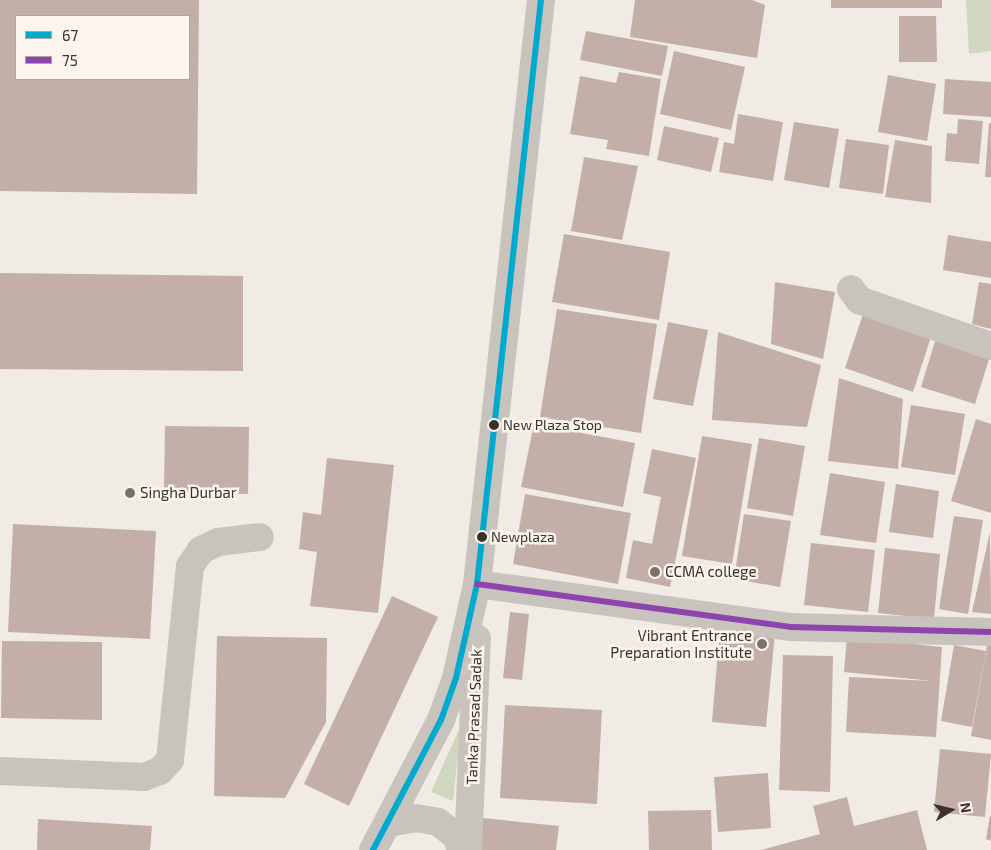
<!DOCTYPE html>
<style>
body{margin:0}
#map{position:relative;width:991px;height:850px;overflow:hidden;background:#f0ebe5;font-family:"Exo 2",sans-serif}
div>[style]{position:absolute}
.green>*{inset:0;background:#d1d6bf}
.building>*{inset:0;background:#c3afa7}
.minor>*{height:28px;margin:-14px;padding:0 14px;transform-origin:14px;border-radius:14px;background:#c9c3be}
.bus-1>*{height:6px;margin:-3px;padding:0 3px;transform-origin:3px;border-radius:3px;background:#00a9ce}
.bus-2>*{height:6px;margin:-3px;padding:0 3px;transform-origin:3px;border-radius:3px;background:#8e44ad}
.dots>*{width:14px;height:14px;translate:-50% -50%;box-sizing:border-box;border:2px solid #fbf5ee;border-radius:50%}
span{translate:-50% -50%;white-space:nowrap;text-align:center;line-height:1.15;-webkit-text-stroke:5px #fbf5ee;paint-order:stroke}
.bus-label{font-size:14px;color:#3b302b}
.left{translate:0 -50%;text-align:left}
.poi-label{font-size:15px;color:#3b302b}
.right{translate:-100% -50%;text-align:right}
.street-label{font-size:15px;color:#3b302b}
.legend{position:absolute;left:15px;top:15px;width:175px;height:65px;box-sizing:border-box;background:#fbf5ee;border:1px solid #aea6a0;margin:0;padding:6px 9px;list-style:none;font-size:15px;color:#3b302b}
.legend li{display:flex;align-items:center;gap:10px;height:25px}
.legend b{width:25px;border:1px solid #aea6a0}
.north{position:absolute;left:926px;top:785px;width:50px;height:50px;-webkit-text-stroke:4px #fbf5ee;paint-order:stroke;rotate:81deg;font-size:14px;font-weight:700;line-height:20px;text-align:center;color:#3b302b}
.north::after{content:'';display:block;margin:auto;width:18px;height:22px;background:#3b302b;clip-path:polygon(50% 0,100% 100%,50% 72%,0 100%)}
</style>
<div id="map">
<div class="green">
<i style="clip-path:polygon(966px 0,991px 0,991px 51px,969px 54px)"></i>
<i style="clip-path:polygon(461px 725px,453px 801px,431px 792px)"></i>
</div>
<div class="building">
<i style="clip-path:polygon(evenodd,0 0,199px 0,197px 194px,0 191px,0 0,16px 16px,189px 16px,189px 79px,16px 79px,16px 16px)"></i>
<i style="clip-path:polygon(635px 0,752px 0,765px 5px,757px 58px,630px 37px)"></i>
<i style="clip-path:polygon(831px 0,942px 0,942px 8px,831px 8px)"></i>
<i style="clip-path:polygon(899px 16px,936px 16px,937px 62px,899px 62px)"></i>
<i style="clip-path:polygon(586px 31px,668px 46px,662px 76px,580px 60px)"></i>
<i style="clip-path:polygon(674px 51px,745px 67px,731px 130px,660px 114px)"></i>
<i style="clip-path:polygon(619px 72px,661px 79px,649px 156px,606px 149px,608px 140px,570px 134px,580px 76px,616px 83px)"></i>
<i style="clip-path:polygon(888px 75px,936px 84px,927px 141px,878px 132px)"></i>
<i style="clip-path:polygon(945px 79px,991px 82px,991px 117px,943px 114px)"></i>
<i style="clip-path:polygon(738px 114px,783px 122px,773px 181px,719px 172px,724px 142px,734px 144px)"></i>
<i style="clip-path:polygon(958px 119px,983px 121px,979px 164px,945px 161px,947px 133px,957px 134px)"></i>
<i style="clip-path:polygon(794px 122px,839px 129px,829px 188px,784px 180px)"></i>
<i style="clip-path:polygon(989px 123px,991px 123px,991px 177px,985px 177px)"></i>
<i style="clip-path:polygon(664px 126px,719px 138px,711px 172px,657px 160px)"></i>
<i style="clip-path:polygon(846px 139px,889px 145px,883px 194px,839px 188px)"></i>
<i style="clip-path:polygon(895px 140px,932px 146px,931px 203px,885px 197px)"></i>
<i style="clip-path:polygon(584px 157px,638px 166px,622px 240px,571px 231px)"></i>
<i style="clip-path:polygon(564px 234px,670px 252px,659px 320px,552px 302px)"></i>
<i style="clip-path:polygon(948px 235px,991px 242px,991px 278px,943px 270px)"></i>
<i style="clip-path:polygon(0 273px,243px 276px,243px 371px,0 369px)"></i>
<i style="clip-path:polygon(775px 282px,835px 292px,823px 359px,771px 344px)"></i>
<i style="clip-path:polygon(979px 282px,991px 284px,991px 329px,972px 324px)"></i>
<i style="clip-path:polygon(557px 309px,657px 324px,641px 433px,540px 417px)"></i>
<i style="clip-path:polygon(863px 314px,931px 337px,913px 392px,845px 368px)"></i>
<i style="clip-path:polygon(668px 322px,708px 330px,693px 406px,653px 399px)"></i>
<i style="clip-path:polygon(718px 332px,821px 365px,807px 427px,712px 420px)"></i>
<i style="clip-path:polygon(936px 338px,990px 356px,975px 404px,921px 387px)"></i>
<i style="clip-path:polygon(839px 378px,903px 399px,898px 469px,828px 461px)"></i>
<i style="clip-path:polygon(911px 405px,965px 414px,955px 475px,901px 467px)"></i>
<i style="clip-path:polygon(976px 419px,991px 424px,991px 513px,951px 501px)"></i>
<i style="clip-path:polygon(534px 424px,635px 443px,623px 507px,521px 487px)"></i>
<i style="clip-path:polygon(165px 426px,249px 427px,248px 494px,164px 492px)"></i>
<i style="clip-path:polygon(702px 436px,752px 444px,732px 564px,682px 556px)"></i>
<i style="clip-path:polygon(759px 438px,805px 446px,793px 516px,747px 508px)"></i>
<i style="clip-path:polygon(652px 449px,696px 458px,670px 587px,626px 578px,633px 540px,652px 544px,661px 497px,643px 493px)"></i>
<i style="clip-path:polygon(327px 458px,394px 465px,378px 613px,310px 606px,317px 552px,299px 549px,303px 512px,321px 515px)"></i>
<i style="clip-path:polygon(830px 473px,885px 482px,876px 543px,820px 535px)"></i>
<i style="clip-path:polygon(896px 484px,939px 491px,933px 538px,889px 532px)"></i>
<i style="clip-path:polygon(525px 494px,631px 513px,618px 584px,513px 564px)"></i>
<i style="clip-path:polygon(744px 514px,791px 521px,780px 587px,734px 579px)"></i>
<i style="clip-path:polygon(954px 516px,983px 520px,968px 614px,939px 609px)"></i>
<i style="clip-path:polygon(13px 524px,156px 531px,150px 639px,8px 632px)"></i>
<i style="clip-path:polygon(990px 532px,991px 614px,972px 612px)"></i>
<i style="clip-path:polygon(811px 543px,875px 550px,868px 612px,804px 605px)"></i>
<i style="clip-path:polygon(885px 548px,940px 554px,934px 619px,878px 613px)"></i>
<i style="clip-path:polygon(392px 596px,438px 617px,349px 806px,304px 784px)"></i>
<i style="clip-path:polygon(510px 612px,529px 614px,522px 680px,503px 678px)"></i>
<i style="clip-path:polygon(720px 628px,775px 633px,766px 727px,712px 722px)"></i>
<i style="clip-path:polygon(217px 636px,327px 638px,326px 722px,285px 798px,214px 796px)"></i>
<i style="clip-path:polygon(847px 637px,942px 647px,936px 737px,846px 732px,849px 677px,932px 681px,844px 672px)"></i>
<i style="clip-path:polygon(2px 641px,102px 642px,102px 720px,1px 718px)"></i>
<i style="clip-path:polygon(954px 645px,986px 651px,972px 727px,941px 721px)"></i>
<i style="clip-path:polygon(987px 645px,991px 646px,991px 740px,971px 736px)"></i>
<i style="clip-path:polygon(783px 655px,833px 656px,830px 792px,779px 790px)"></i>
<i style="clip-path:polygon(505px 705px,602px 710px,597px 804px,500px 798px)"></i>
<i style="clip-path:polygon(940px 749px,991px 754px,985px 817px,934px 812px)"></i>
<i style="clip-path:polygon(768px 773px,771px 828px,718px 832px,714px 777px)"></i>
<i style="clip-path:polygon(847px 797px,854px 826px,917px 810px,927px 850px,761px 850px,820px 834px,813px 806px)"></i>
<i style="clip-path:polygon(711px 810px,712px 850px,649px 850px,648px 811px)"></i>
<i style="clip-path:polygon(990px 816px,991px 816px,991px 841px,986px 839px)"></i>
<i style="clip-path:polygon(483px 818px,559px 826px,556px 850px,480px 850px)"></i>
<i style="clip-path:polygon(38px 819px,152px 826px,150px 850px,37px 850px)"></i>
</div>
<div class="minor">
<i style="left:851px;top:289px;width:14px;rotate:54deg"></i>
<i style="left:859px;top:300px;width:140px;rotate:19.2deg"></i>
<i style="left:477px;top:584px;width:316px;rotate:7.8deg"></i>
<i style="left:790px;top:627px;width:201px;rotate:1.4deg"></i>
<i style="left:0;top:771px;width:144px;rotate:2.4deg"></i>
<i style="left:144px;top:777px;width:17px;rotate:-21deg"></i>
<i style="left:160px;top:771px;width:15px;rotate:-48deg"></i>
<i style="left:170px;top:760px;width:195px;rotate:-84.1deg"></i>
<i style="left:190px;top:566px;width:19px;rotate:-55deg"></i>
<i style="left:201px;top:550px;width:19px;rotate:-25deg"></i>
<i style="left:218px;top:542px;width:42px;rotate:-6.8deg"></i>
<i style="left:388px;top:823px;width:28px;rotate:-10deg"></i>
<i style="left:416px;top:818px;width:22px;rotate:10deg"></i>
<i style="left:438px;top:822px;width:23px;rotate:38deg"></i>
<i style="left:456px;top:836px;width:15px;rotate:70deg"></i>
<i style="left:373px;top:850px;width:147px;rotate:-62.4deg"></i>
<i style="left:441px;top:720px;width:45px;rotate:-70.3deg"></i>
<i style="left:456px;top:678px;width:96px;rotate:-77.4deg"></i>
<i style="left:477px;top:584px;width:587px;rotate:-83.75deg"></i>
<i style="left:468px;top:850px;width:212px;rotate:-87.6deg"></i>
</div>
<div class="bus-1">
<i style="left:373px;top:850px;width:147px;rotate:-62.4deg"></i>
<i style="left:441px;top:720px;width:45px;rotate:-70.3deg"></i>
<i style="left:456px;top:678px;width:96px;rotate:-77.4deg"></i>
<i style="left:477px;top:584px;width:587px;rotate:-83.75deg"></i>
</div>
<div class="bus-2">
<i style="left:477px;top:584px;width:316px;rotate:7.8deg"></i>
<i style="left:790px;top:627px;width:201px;rotate:1.4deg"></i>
</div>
<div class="dots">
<i style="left:494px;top:425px;background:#3b302b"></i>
<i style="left:130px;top:493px;background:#7a716c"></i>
<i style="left:482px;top:537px;background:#3b302b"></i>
<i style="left:655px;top:572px;background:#7a716c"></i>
<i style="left:762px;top:644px;background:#7a716c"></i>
</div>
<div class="bus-label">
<span class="left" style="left:503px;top:425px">New Plaza Stop</span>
<span class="left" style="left:491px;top:537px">Newplaza</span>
</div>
<div class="poi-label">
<span class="left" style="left:140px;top:493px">Singha Durbar</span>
<span class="left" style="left:665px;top:572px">CCMA college</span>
<span class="right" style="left:752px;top:644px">Vibrant Entrance<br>Preparation Institute</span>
</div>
<div class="street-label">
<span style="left:474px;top:717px;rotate:-88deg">Tanka Prasad Sadak</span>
</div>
<ul class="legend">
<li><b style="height:6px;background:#00a9ce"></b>67</li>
<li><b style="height:6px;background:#8e44ad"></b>75</li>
</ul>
<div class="north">N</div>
</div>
